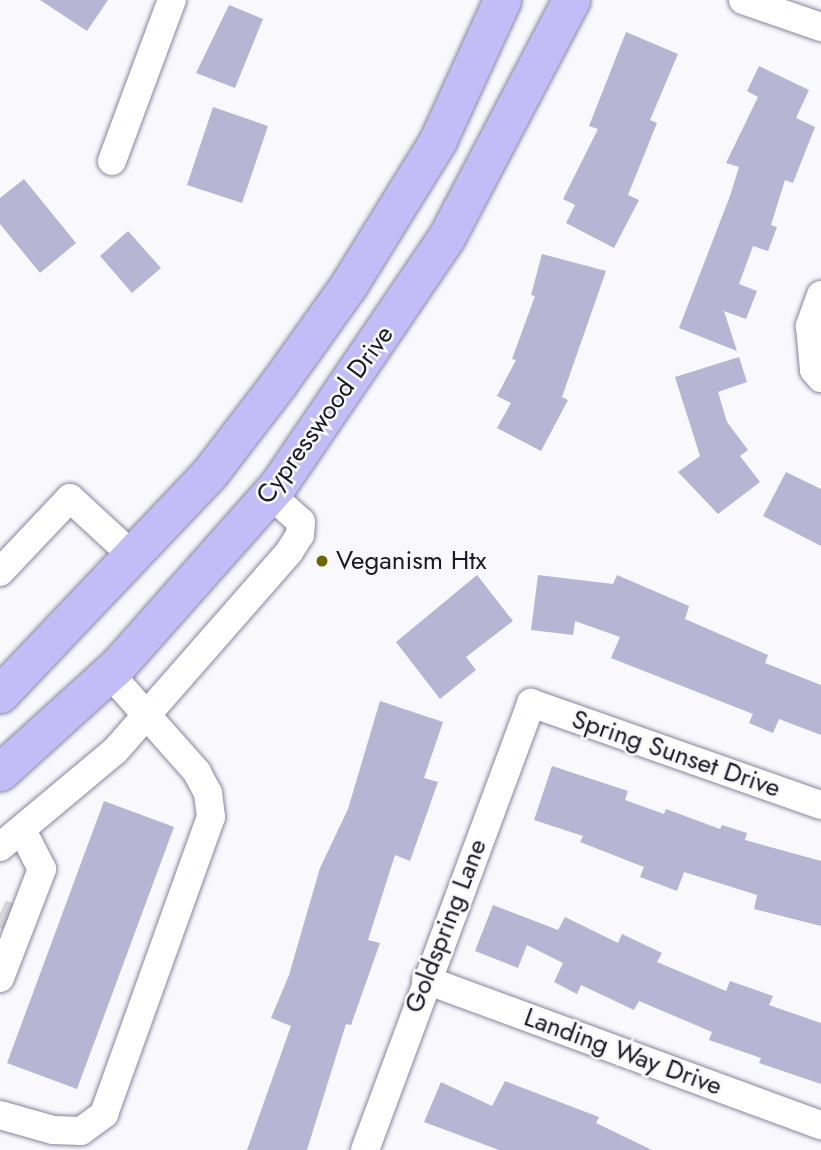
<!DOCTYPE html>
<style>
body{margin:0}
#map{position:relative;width:821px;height:1150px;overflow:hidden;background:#f8f8fd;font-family:Jost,sans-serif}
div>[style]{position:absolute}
.building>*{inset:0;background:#b7b5d4}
.minor-tunnel>*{height:28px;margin-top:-14px;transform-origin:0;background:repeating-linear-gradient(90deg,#d7d7dc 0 28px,transparent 0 42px)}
.roads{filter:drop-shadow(0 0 2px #87859e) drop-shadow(0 0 2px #87859e)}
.minor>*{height:28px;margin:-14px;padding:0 14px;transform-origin:14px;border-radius:14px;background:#fff}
.major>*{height:37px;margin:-18.5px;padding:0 18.5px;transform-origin:18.5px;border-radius:18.5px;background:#c4bcf6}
.dots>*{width:19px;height:19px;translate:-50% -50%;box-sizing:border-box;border:4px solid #f8f8fd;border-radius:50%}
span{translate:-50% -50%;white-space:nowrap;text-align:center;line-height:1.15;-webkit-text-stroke:5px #f8f8fd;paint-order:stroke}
.street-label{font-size:26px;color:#1b1a24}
.poi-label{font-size:26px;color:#1b1a24}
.left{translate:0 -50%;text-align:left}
</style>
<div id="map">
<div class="building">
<i style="clip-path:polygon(40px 0,108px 0,87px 31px)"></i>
<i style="clip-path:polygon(229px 5px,263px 19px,235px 88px,196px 73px)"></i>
<i style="clip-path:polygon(626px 32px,678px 54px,650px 120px,657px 123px,628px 195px,639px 200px,614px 248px,566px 223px,575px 205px,563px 199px,598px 129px,589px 126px)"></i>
<i style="clip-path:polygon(759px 66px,809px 90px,796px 118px,815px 127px,793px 183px,785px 180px,771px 225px,777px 227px,768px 251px,753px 246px,739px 284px,757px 291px,746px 319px,724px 311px,737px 351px,679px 328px,730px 196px,739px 167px,726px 163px,758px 97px,747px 91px)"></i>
<i style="clip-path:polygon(213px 107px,268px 126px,242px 203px,187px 185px)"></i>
<i style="clip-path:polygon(24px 179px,76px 243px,40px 273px,0 224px,0 198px)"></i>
<i style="clip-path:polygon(128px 231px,161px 268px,132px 293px,100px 256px)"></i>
<i style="clip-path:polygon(542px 254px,606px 271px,562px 397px,568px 400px,541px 451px,497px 428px,511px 403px,497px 396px,516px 360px,512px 359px,535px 296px,531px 295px)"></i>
<i style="clip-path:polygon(739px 357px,747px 382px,718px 392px,727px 422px,748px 450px,740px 456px,760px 482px,718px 514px,678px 472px,700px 456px,675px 377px)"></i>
<i style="clip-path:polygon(786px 472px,821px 489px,821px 546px,763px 516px)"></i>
<i style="clip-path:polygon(477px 575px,513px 621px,466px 657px,476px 670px,440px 699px,396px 642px)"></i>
<i style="clip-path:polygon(538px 575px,613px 584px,617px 575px,689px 606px,685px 619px,768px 655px,765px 663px,821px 685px,821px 735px,779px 719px,773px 733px,749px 723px,753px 714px,611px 658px,620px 637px,575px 621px,573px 635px,531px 630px)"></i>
<i style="clip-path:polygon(380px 701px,443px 722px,424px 778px,438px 782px,410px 861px,395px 855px,368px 940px,380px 943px,351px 1025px,346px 1024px,307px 1150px,247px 1150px,291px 1026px,271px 1018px,289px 975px,320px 868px,348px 809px)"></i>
<i style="clip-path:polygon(552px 766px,628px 791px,625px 800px,664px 814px,666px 809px,720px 829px,722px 825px,747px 833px,745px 840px,821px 861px,821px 926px,754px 909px,757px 895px,684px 872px,677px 891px,640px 877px,644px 867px,580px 842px,583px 836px,534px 820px)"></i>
<i style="clip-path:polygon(104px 801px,174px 827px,77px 1089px,7px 1063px)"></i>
<i style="clip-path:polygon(493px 905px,558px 930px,565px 917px,618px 943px,622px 934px,662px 953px,657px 962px,726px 991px,730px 981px,773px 996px,769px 1005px,821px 1023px,821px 1084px,759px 1063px,761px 1058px,709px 1040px,712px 1032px,639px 1001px,634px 1010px,581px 985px,577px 994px,554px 982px,563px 963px,527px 945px,518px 968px,475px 951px)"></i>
<i style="clip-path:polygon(505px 1081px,599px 1117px,596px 1123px,652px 1150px,499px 1150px,424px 1122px,441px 1082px,492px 1106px)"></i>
</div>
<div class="minor-tunnel">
<i style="left:0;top:913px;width:10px;rotate:24deg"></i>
</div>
<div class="roads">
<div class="minor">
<i style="left:743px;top:0;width:83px;rotate:19.1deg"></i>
<i style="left:112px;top:161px;width:172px;rotate:-69.6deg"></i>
<i style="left:821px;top:295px;width:33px;rotate:110deg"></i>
<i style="left:810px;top:326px;width:44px;rotate:84.8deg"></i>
<i style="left:814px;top:370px;width:11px;rotate:49deg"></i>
<i style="left:0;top:572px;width:102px;rotate:-46.6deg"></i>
<i style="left:70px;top:498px;width:87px;rotate:42.7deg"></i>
<i style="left:0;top:847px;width:150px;rotate:-39.9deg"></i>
<i style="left:115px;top:751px;width:264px;rotate:-48.8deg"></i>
<i style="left:289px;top:552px;width:20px;rotate:-57deg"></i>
<i style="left:300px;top:535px;width:13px;rotate:-86deg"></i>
<i style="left:301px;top:522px;width:42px;rotate:-137.9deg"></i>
<i style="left:0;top:978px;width:117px;rotate:-68.9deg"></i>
<i style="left:42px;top:869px;width:44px;rotate:-117.1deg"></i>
<i style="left:426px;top:980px;width:421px;rotate:20.2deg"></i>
<i style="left:0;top:1115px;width:55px;rotate:15.8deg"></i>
<i style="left:53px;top:1130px;width:28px;rotate:2deg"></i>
<i style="left:81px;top:1131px;width:29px;rotate:-36deg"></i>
<i style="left:104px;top:1114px;width:316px;rotate:-70.2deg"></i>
<i style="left:211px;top:817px;width:24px;rotate:-97deg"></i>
<i style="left:208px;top:793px;width:24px;rotate:-118deg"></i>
<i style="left:197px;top:772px;width:132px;rotate:-131.6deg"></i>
<i style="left:365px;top:1150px;width:477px;rotate:-69.6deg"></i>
<i style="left:531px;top:703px;width:307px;rotate:19.4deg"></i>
</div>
<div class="major">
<i style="left:0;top:694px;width:303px;rotate:-46.5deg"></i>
<i style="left:209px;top:474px;width:113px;rotate:-52.5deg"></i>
<i style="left:278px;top:384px;width:120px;rotate:-54.5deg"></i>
<i style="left:348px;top:286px;width:172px;rotate:-58.3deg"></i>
<i style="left:438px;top:140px;width:154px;rotate:-65.4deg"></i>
<i style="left:0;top:772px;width:159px;rotate:-42.2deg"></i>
<i style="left:118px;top:665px;width:241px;rotate:-48.4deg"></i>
<i style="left:278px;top:485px;width:299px;rotate:-55.8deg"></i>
<i style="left:446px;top:238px;width:269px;rotate:-62.3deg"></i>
</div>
</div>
<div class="dots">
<i style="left:322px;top:561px;background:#6d6700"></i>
</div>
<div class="street-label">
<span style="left:325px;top:415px;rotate:-54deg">Cypresswood Drive</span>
<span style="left:676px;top:754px;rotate:19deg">Spring Sunset Drive</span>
<span style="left:446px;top:926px;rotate:-69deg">Goldspring Lane</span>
<span style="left:623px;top:1052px;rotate:20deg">Landing Way Drive</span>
</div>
<div class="poi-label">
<span class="left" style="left:336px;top:561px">Veganism Htx</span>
</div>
</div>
